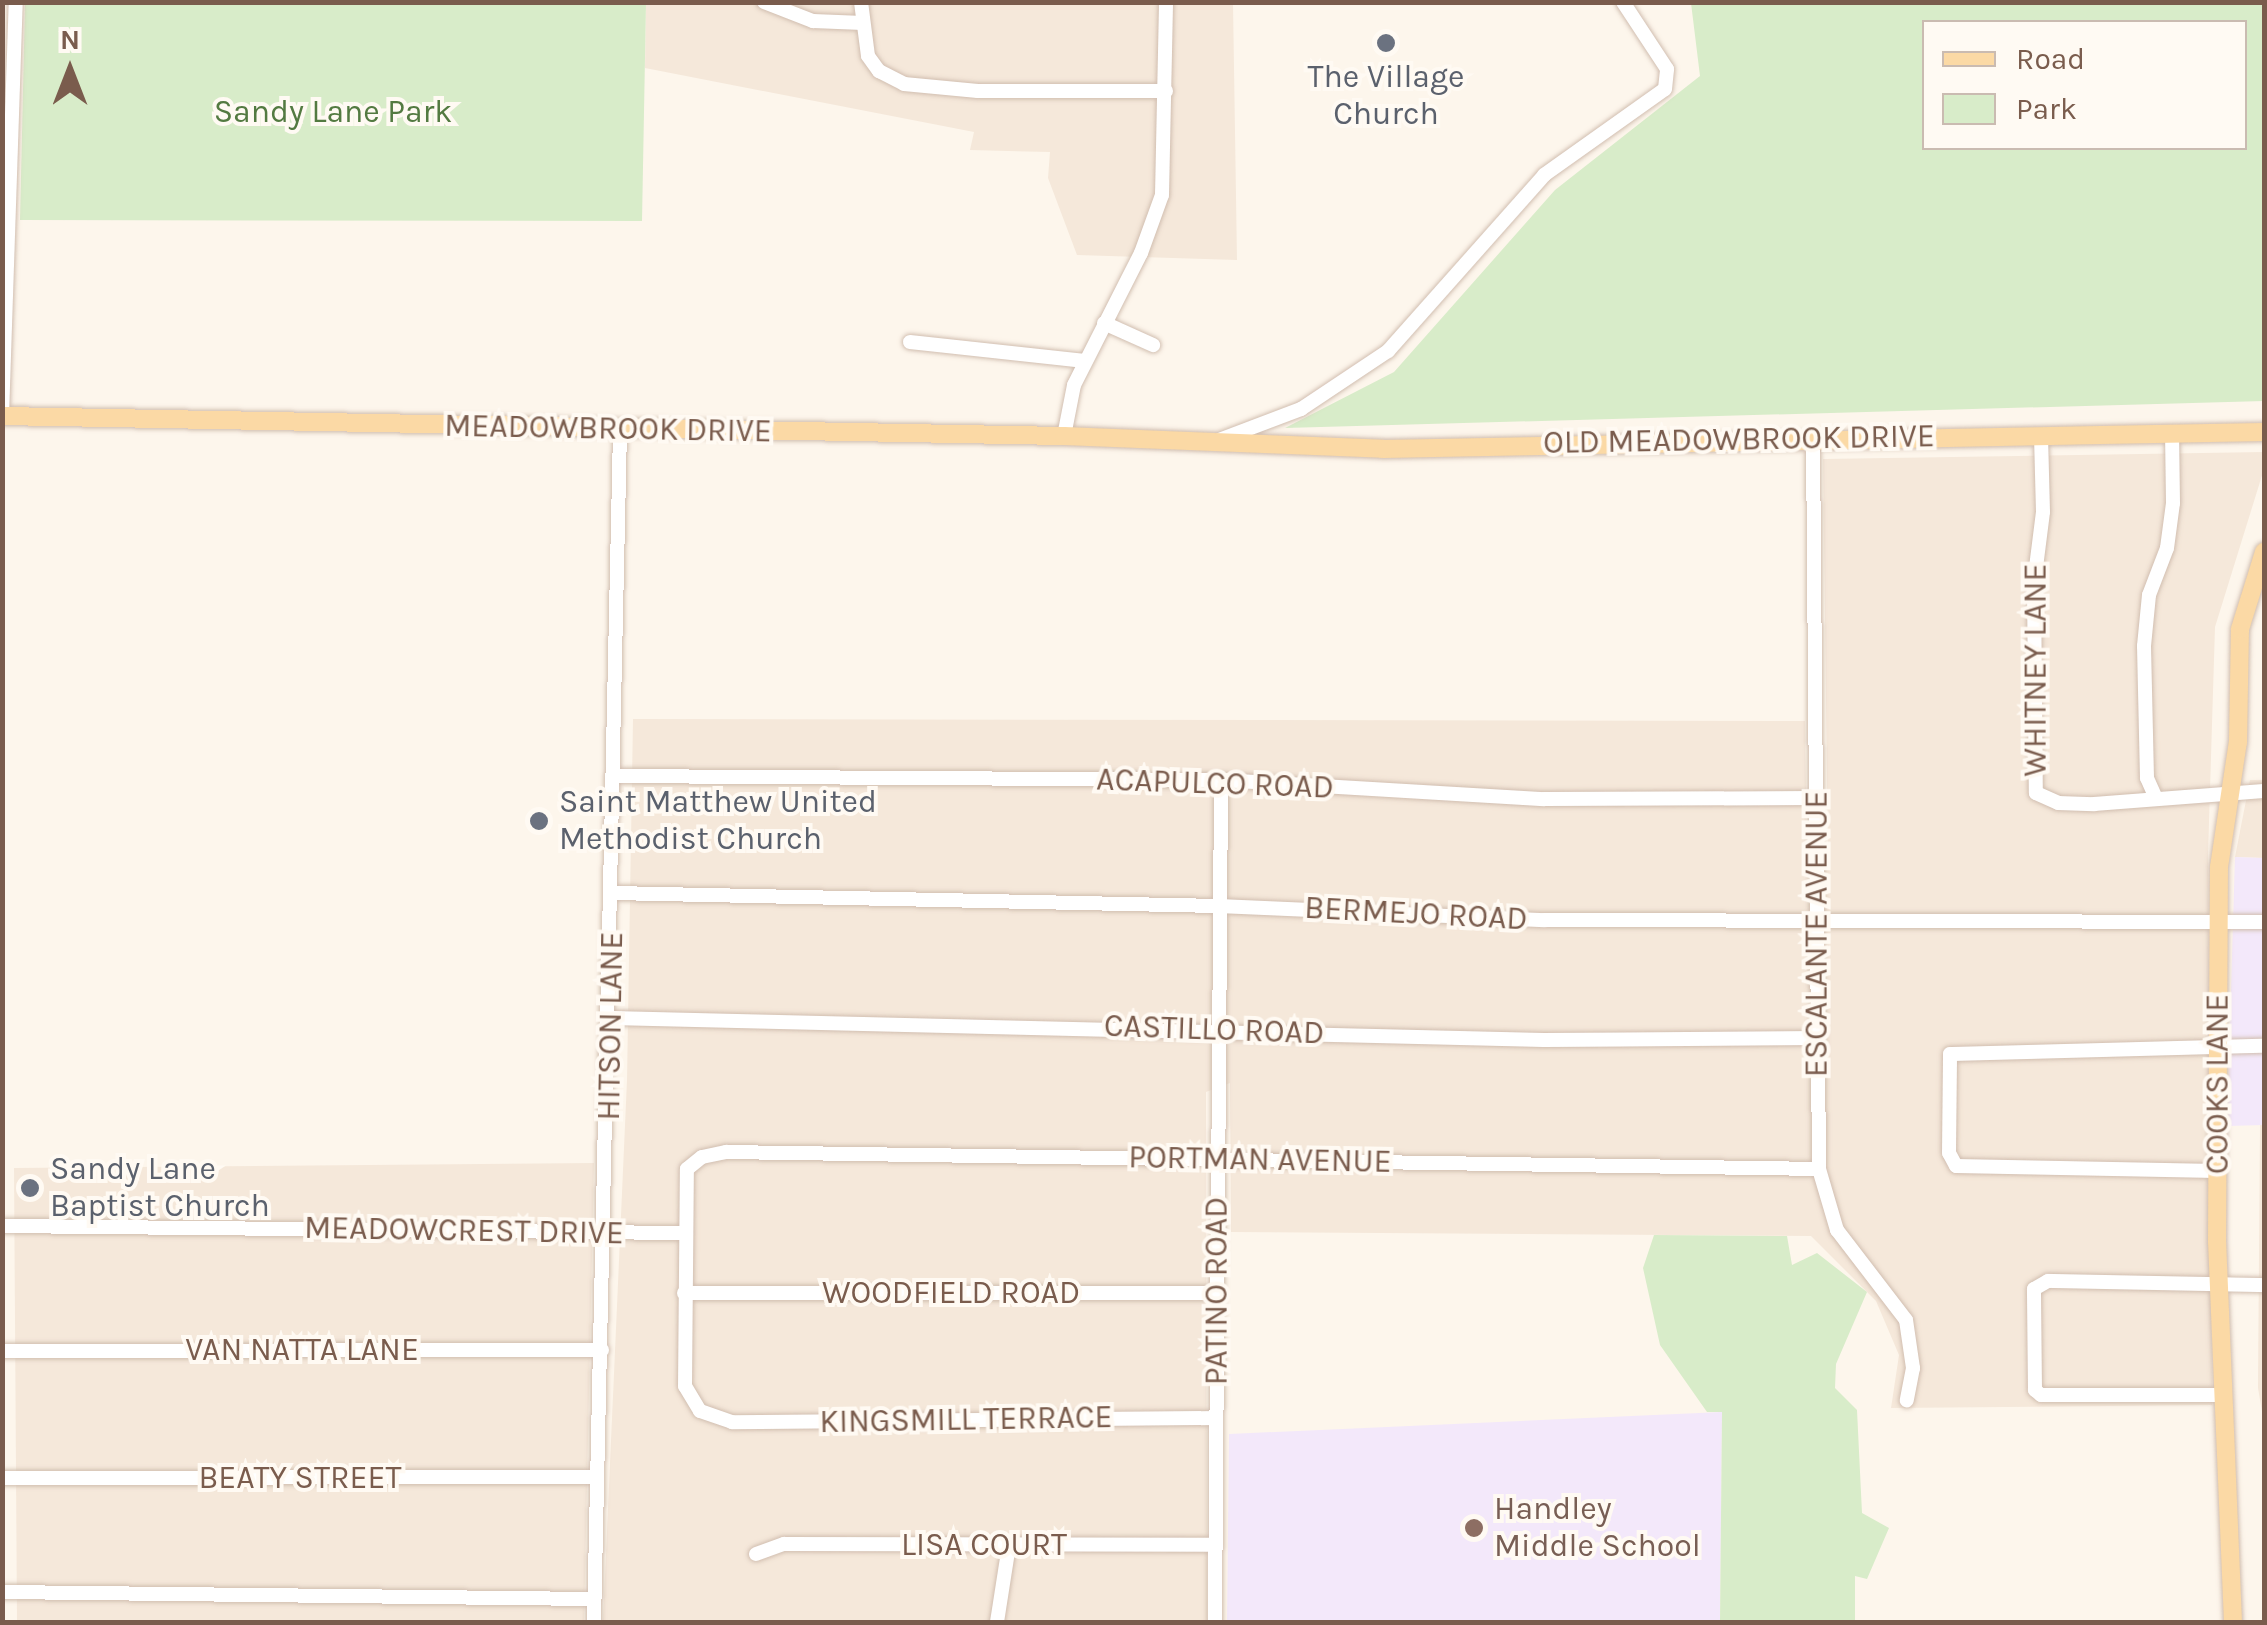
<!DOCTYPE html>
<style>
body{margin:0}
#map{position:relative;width:2267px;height:1625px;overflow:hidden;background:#fdf6ec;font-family:Karla,sans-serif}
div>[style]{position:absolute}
.residential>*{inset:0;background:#f5e8da}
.education>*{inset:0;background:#f3e8fa}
.green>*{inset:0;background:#d8ecc9}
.roads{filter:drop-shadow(0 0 2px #d1beb0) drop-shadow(0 0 2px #d1beb0)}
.minor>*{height:14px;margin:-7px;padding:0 7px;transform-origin:7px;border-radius:7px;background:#fff}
.major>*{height:18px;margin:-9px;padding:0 9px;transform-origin:9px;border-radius:9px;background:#fbd9a5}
.dots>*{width:28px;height:28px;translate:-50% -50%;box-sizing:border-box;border:5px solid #fffaf3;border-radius:50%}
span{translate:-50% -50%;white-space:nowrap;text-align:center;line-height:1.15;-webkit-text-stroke:8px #fffaf3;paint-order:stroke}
.worship-label{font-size:32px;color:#5b616d}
.left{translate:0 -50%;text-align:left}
.park-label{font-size:32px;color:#537a41}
.street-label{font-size:32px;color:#7a5c4d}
.education-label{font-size:32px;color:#785e54}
.frame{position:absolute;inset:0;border:5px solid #7a5c4d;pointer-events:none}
.legend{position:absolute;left:1922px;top:20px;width:325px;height:130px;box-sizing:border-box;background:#fffaf3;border:2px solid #cabbb1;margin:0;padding:12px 18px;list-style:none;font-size:30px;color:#7a5c4d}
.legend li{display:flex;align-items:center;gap:20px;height:50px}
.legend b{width:50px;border:2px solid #cabbb1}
.north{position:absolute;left:20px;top:20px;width:100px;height:100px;-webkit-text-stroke:8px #fffaf3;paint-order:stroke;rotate:0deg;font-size:28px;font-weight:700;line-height:40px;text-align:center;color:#7a5c4d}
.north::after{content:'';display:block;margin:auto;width:35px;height:45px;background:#7a5c4d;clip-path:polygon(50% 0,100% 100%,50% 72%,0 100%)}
</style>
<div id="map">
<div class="residential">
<i style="clip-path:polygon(646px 3px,1233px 3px,1237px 260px,1077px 255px,1048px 178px,1050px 152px,970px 150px,974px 132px,645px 68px)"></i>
<i style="clip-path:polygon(2264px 452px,2264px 469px,2215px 627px,2208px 855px,2212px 1405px,1891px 1408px,1899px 1355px,1876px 1301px,1811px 1236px,1231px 1232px,1230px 1083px,1206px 1092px,1207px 1622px,603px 1622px,627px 1080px,633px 719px,1805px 721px,1807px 858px,1828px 859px,1823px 459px)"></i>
<i style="clip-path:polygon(2250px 780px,2264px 780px,2264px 858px,2235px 857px)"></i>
<i style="clip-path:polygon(2260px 1125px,2264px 1125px,2264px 1423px,2258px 1388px)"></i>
<i style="clip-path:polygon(594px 1163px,584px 1622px,17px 1622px,14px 1168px)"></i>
</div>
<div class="education">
<i style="clip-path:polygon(2235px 857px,2264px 858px,2264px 1125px,2227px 1126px)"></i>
<i style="clip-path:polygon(1722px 1412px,1720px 1622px,1227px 1622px,1229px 1434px)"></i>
</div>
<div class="green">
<i style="clip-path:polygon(25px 3px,646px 3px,642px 221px,20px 220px)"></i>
<i style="clip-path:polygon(evenodd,1691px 3px,2264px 3px,2264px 401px,1285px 428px,1394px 372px,1555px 190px,1700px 76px,1691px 3px,2244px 22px,2244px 148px,1924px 148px,1924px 22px,2244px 22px)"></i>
<i style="clip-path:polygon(1654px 1235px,1787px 1236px,1792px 1265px,1817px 1253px,1867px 1292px,1836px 1364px,1835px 1388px,1857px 1410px,1862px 1513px,1889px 1528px,1867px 1579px,1855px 1576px,1855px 1622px,1720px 1622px,1722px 1412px,1707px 1412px,1660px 1345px,1643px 1268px)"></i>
</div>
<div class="roads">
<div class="minor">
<i style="left:764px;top:2px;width:53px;rotate:21.2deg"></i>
<i style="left:813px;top:21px;width:50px;rotate:2.3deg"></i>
<i style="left:861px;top:2px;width:54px;rotate:82.6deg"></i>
<i style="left:868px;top:56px;width:19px;rotate:54deg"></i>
<i style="left:879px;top:71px;width:28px;rotate:27deg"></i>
<i style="left:904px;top:84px;width:74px;rotate:5.4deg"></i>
<i style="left:978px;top:91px;width:188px"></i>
<i style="left:1104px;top:323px;width:54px;rotate:24.2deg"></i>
<i style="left:910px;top:342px;width:176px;rotate:6.2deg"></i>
<i style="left:2px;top:416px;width:414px;rotate:-88.1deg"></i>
<i style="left:1064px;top:436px;width:52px;rotate:-78.9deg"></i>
<i style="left:1074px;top:385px;width:148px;rotate:-63.1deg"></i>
<i style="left:1141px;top:253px;width:62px;rotate:-70.1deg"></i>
<i style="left:1162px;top:195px;width:193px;rotate:-88.8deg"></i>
<i style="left:2041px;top:436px;width:76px;rotate:88.5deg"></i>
<i style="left:2043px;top:512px;width:72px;rotate:97.2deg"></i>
<i style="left:2034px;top:583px;width:210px;rotate:89.5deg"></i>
<i style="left:2036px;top:793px;width:24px;rotate:24deg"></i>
<i style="left:2058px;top:803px;width:36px;rotate:2deg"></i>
<i style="left:2094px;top:804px;width:170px;rotate:-4.4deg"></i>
<i style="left:1813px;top:439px;width:730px;rotate:89.53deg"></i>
<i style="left:1819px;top:1169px;width:64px;rotate:73.6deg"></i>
<i style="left:1837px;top:1230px;width:113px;rotate:52.5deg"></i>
<i style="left:1906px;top:1320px;width:49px;rotate:81.7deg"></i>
<i style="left:1913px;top:1368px;width:33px;rotate:101deg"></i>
<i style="left:1219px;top:440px;width:88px;rotate:-20.7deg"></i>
<i style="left:1301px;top:409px;width:105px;rotate:-33.7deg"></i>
<i style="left:1388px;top:351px;width:235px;rotate:-48.4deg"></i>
<i style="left:1544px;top:175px;width:148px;rotate:-35.4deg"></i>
<i style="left:1665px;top:89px;width:20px;rotate:-84deg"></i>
<i style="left:1667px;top:69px;width:80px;rotate:-123.3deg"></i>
<i style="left:613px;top:776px;width:608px;rotate:0.38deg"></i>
<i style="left:1221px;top:780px;width:324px;rotate:3.4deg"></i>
<i style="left:1544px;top:799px;width:272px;rotate:-0.2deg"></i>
<i style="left:2155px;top:796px;width:20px;rotate:-114deg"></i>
<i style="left:2147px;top:778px;width:132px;rotate:-91.3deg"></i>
<i style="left:2144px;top:646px;width:51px;rotate:-84.4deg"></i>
<i style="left:2149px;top:595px;width:50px;rotate:-69deg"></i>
<i style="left:2167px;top:548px;width:45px;rotate:-82.4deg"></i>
<i style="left:2173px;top:503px;width:69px;rotate:-90.8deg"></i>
<i style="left:613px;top:893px;width:607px;rotate:1.23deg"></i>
<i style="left:1220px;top:906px;width:324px;rotate:2.5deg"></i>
<i style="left:1544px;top:920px;width:720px;rotate:0.16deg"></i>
<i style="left:611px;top:1018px;width:933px;rotate:1.35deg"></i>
<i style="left:1544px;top:1040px;width:274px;rotate:-0.4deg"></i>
<i style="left:2217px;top:1171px;width:261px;rotate:-178.9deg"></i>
<i style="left:1956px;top:1166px;width:15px;rotate:-118deg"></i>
<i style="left:1949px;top:1153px;width:99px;rotate:-89.4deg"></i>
<i style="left:1950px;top:1054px;width:314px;rotate:-1.5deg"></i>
<i style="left:2px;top:1226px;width:683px;rotate:0.59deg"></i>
<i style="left:684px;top:1293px;width:533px"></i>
<i style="left:2px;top:1351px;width:600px;rotate:-0.1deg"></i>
<i style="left:2223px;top:1395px;width:182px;rotate:180deg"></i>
<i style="left:2041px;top:1395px;width:8px;rotate:-140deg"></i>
<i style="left:2035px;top:1390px;width:101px;rotate:-90.6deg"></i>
<i style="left:2034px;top:1289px;width:16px;rotate:-30deg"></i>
<i style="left:2048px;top:1281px;width:216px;rotate:1.1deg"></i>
<i style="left:1216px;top:1418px;width:484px;rotate:179.5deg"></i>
<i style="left:732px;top:1422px;width:34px;rotate:-161deg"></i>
<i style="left:700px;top:1411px;width:29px;rotate:-121deg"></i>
<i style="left:685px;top:1386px;width:217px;rotate:-89.5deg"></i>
<i style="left:687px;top:1169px;width:19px;rotate:-39deg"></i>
<i style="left:702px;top:1157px;width:25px;rotate:-12deg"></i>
<i style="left:726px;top:1152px;width:1093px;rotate:0.89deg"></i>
<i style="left:2px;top:1478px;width:595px;rotate:-0.1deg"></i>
<i style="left:756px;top:1554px;width:30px;rotate:-20deg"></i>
<i style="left:784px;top:1544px;width:431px;rotate:0.1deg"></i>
<i style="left:2px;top:1592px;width:592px;rotate:0.68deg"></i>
<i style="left:594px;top:1622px;width:1192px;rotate:-88.75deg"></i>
<i style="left:997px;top:1622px;width:78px;rotate:-81.1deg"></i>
<i style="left:1215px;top:1622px;width:842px;rotate:-89.59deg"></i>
</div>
<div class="major">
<i style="left:2px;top:416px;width:1062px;rotate:1.08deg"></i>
<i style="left:1064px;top:436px;width:319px;rotate:2.3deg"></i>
<i style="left:1383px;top:449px;width:881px;rotate:-1.11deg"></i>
<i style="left:2233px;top:1622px;width:380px;rotate:-92.4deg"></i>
<i style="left:2217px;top:1242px;width:375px;rotate:-89.7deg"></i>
<i style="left:2219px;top:867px;width:126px;rotate:-81.4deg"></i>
<i style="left:2238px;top:742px;width:113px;rotate:-89deg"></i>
<i style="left:2240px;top:629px;width:81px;rotate:-72.7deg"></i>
</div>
</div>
<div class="dots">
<i style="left:1386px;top:43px;background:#6b7280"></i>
<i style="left:539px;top:821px;background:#6b7280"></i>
<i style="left:30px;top:1188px;background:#6b7280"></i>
<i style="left:1474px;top:1528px;background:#8d6e63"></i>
</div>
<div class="worship-label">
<span style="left:1386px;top:96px">The Village<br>Church</span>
<span class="left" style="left:559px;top:821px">Saint Matthew United<br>Methodist Church</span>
<span class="left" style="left:50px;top:1188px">Sandy Lane<br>Baptist Church</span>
</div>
<div class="park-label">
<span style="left:333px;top:112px">Sandy Lane Park</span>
</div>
<div class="street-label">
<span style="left:608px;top:429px;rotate:1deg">MEADOWBROOK DRIVE</span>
<span style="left:1739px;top:440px;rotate:-1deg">OLD MEADOWBROOK DRIVE</span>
<span style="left:2036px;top:670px;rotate:-90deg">WHITNEY LANE</span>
<span style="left:1215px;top:784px;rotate:2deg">ACAPULCO ROAD</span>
<span style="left:1416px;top:914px;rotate:3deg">BERMEJO ROAD</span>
<span style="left:1817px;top:934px;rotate:-90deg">ESCALANTE AVENUE</span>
<span style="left:611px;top:1026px;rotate:-89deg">HITSON LANE</span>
<span style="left:1214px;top:1030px;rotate:2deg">CASTILLO ROAD</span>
<span style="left:2218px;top:1084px;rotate:-90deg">COOKS LANE</span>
<span style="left:1260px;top:1160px;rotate:1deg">PORTMAN AVENUE</span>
<span style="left:464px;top:1231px;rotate:1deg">MEADOWCREST DRIVE</span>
<span style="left:1217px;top:1291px;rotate:-90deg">PATINO ROAD</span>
<span style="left:951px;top:1293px">WOODFIELD ROAD</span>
<span style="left:302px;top:1350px">VAN NATTA LANE</span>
<span style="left:966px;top:1420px;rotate:-1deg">KINGSMILL TERRACE</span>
<span style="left:300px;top:1478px">BEATY STREET</span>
<span style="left:984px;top:1545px">LISA COURT</span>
</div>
<div class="education-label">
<span class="left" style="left:1494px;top:1528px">Handley<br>Middle School</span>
</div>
<div class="frame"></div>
<ul class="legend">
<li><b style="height:12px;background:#fbd9a5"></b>Road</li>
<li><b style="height:28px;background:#d8ecc9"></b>Park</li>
</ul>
<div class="north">N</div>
</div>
